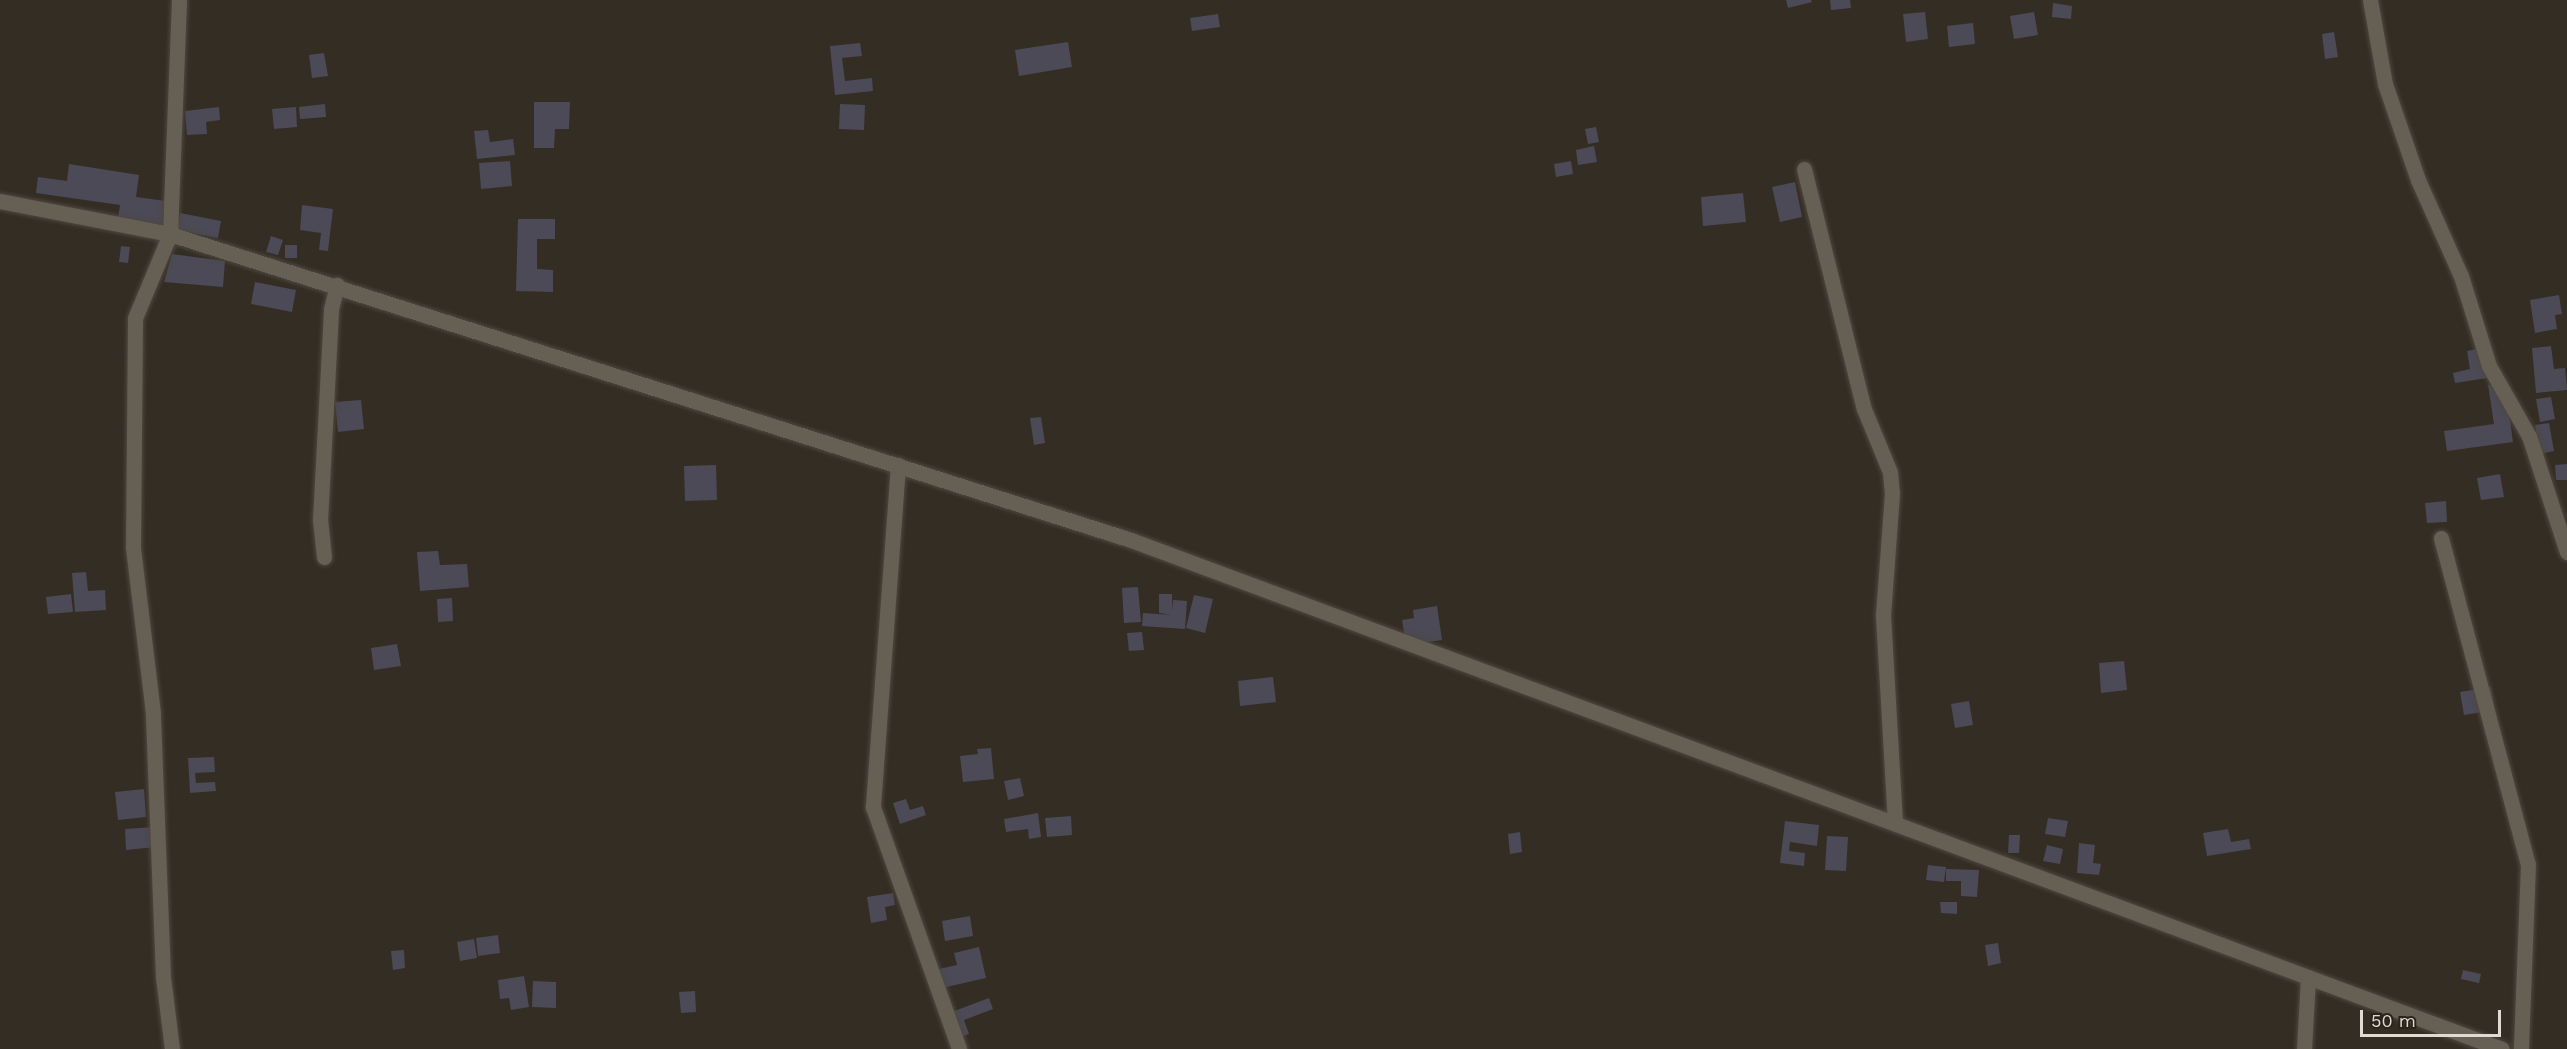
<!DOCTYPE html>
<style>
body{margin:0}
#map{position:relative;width:2567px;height:1049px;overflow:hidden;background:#342d24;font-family:"Work Sans",sans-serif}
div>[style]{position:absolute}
.building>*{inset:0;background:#4b4a56}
.roads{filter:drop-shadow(0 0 2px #4f4841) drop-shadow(0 0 2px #4f4841)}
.minor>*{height:15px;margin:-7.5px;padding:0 7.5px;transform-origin:7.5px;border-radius:7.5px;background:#665f54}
span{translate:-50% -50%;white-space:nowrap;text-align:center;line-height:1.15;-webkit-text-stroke:5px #2a231a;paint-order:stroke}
.scale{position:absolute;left:2360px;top:1010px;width:141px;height:27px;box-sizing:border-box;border:3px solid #dfdbd4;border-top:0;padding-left:8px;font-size:18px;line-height:21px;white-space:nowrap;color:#dfdbd4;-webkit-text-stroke:4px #2a231a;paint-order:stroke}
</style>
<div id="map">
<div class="building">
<i style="clip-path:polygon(1786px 0,1811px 0,1812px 2px,1788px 8px)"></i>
<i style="clip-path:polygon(1830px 0,1850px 0,1851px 8px,1831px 10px)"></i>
<i style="clip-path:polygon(2053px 3px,2072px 6px,2071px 19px,2052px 17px)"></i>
<i style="clip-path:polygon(1925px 12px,1928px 39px,1906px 42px,1903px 14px)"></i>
<i style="clip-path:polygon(2034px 12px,2038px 35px,2014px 39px,2010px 16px)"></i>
<i style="clip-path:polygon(1218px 14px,1220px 27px,1192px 31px,1190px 18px)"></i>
<i style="clip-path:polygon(1973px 23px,1975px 44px,1949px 47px,1947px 26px)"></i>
<i style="clip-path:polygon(2334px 32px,2338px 57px,2325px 59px,2322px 34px)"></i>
<i style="clip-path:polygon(1068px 42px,1072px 67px,1019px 76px,1015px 50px)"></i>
<i style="clip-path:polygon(860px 43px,862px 56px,842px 58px,845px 81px,872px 78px,873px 91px,835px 95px,830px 46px)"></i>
<i style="clip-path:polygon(324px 53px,328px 76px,312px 78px,309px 55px)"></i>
<i style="clip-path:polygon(534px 102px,570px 102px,569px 129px,555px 129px,554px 148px,534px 148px)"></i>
<i style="clip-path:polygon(325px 104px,326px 117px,300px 119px,299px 107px)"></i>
<i style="clip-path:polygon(840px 104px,865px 105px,864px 130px,839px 129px)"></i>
<i style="clip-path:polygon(219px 107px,220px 120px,206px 122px,207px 134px,187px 135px,185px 111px)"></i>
<i style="clip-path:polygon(296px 107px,297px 127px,274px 129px,272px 109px)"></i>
<i style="clip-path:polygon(1596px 127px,1599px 142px,1588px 144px,1585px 129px)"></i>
<i style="clip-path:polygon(488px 130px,490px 142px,513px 139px,515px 155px,477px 159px,474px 131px)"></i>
<i style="clip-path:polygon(1594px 146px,1597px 162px,1578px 165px,1576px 150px)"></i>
<i style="clip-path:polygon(510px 161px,512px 186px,481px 189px,479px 163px)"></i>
<i style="clip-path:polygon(1571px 161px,1573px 174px,1556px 177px,1554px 164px)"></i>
<i style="clip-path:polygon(69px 164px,139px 175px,136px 197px,166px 201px,162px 225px,118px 218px,120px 205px,36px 193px,38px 177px,67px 181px)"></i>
<i style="clip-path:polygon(1795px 182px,1802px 217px,1780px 222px,1772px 187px)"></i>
<i style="clip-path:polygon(1743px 193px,1746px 222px,1703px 226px,1701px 197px)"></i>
<i style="clip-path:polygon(302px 205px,333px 209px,328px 251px,319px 250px,321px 233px,300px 230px)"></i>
<i style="clip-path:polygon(180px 213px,221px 221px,218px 238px,177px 230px)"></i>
<i style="clip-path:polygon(518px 219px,555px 219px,555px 239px,537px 239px,537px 269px,553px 270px,553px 292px,516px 291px)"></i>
<i style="clip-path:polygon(271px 236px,283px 240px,278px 255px,266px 252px)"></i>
<i style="clip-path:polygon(285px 245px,297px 245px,297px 258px,285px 258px)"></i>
<i style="clip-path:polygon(121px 246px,130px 247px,128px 263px,119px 262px)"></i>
<i style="clip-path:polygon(172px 254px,225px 261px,223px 287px,164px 282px)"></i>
<i style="clip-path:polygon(255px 282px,296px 290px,292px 312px,251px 304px)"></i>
<i style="clip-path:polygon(2559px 295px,2562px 314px,2555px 315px,2557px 329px,2535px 333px,2530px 300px)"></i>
<i style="clip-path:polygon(2551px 346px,2554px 369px,2565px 368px,2567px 390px,2536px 393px,2532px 348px)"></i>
<i style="clip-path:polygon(2482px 348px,2487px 378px,2455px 383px,2453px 373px,2470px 369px,2467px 351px)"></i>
<i style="clip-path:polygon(2505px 382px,2513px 442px,2447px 451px,2444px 431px,2494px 424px,2488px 385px)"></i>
<i style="clip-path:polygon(2551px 397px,2555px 419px,2540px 422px,2536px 399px)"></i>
<i style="clip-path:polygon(361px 400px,364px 429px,338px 432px,335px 402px)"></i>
<i style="clip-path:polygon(1041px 417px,1045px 443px,1034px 445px,1030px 418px)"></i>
<i style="clip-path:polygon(2549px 423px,2554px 451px,2540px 454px,2535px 425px)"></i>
<i style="clip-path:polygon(2567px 464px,2567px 480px,2556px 480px,2555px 465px)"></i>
<i style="clip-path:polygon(716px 465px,717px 500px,685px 501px,684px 466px)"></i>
<i style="clip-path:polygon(2500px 474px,2504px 497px,2481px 500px,2477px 478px)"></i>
<i style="clip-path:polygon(2446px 501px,2447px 522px,2427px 523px,2425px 503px)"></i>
<i style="clip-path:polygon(438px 551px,440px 565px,467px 564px,469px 587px,420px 591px,417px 552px)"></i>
<i style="clip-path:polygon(86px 572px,88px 591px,105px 590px,106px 610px,75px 612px,72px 573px)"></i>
<i style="clip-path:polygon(1138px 587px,1141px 622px,1124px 623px,1122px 588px)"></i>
<i style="clip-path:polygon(71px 594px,73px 612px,48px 614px,46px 597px)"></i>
<i style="clip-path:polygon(1159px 594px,1172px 594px,1172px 611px,1173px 600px,1187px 601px,1185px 629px,1142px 626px,1143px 613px,1172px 615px,1159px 613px)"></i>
<i style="clip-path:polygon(1194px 595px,1213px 599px,1205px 633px,1186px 628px)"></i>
<i style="clip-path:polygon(452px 598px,453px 621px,438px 622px,437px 599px)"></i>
<i style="clip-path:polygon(1437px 606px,1442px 640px,1406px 645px,1402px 620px,1414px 618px,1413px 610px)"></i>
<i style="clip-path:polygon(1142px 632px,1144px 650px,1129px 651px,1127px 633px)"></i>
<i style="clip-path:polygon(397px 644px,401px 666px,374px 670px,371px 648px)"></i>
<i style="clip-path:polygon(2124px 661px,2127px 690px,2101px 693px,2099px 663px)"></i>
<i style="clip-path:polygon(1273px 677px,1276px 702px,1240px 706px,1238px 681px)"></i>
<i style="clip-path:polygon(2491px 687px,2495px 710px,2464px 715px,2460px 692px)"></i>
<i style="clip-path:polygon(1969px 701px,1973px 725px,1955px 728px,1951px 704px)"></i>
<i style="clip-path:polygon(991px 748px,994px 779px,963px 782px,960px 756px,978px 754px,977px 749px)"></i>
<i style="clip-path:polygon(214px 757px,215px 772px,195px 773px,196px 783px,215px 782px,216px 791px,190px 793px,188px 758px)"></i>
<i style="clip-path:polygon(1020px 778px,1024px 796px,1008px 800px,1004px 781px)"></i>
<i style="clip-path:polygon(144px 789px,146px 817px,118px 820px,115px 792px)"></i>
<i style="clip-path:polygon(906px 799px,910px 810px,923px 806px,926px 815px,900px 824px,893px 803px)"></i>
<i style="clip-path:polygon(1038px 813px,1041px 837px,1029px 839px,1028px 829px,1006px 832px,1004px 819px)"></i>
<i style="clip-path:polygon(1071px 816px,1072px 835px,1047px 837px,1045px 818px)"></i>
<i style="clip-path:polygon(2048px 818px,2068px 821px,2065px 837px,2045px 834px)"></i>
<i style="clip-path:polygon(1785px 821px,1819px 825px,1817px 846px,1790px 842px,1789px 851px,1805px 853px,1804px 866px,1780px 863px)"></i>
<i style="clip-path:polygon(154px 827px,156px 847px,126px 850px,125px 829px)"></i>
<i style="clip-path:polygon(2228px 829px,2231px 842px,2249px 839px,2251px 849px,2207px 856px,2203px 833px)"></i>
<i style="clip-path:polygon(1520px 832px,1522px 852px,1510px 854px,1508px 834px)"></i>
<i style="clip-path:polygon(2009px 835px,2020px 835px,2019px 853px,2008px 853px)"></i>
<i style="clip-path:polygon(1827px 836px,1848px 837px,1846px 871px,1825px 870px)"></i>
<i style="clip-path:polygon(2079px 843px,2095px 845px,2093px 863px,2101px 864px,2099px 875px,2077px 873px)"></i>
<i style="clip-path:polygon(2047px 845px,2063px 849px,2060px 864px,2043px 861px)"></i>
<i style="clip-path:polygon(1928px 865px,1946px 867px,1944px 882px,1926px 880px)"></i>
<i style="clip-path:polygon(1946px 869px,1979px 870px,1977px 897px,1961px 896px,1961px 881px,1946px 881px)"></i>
<i style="clip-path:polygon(893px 893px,895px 905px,885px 907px,887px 920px,871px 923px,867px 897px)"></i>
<i style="clip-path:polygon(1940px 902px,1957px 902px,1957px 914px,1941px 913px)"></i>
<i style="clip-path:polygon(970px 916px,973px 936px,945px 941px,942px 921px)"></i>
<i style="clip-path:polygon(498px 935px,500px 953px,478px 956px,476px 938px)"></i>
<i style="clip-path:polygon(474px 939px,477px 958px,460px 961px,457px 942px)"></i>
<i style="clip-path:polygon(1998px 943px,2001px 963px,1988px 966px,1985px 945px)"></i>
<i style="clip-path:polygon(979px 947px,986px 978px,942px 988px,939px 969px,957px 965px,954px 953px)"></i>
<i style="clip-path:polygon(404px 950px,405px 968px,393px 970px,391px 951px)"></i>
<i style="clip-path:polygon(2463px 970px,2481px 974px,2479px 983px,2461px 979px)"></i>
<i style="clip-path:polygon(524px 976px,529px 1007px,511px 1010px,509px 998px,500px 999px,498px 980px)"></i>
<i style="clip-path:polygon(533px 981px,556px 982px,556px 1008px,532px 1007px)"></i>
<i style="clip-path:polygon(695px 991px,696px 1012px,681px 1013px,679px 992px)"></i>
<i style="clip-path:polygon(989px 998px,993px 1009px,964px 1020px,969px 1034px,958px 1038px,949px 1013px)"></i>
</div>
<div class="roads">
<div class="minor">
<i style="left:2370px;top:0;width:85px;rotate:79.9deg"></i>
<i style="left:2385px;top:84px;width:102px;rotate:71deg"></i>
<i style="left:2418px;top:180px;width:105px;rotate:65.9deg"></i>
<i style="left:2461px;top:276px;width:94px;rotate:72.7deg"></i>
<i style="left:2489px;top:366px;width:81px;rotate:60.3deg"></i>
<i style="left:2529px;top:436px;width:122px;rotate:71.9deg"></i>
<i style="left:1804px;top:169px;width:247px;rotate:76deg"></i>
<i style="left:1864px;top:409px;width:68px;rotate:67.6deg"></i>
<i style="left:1890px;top:472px;width:21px;rotate:85deg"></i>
<i style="left:1892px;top:493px;width:122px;rotate:94.2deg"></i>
<i style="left:1883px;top:615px;width:209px;rotate:86.7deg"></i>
<i style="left:0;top:201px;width:173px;rotate:11deg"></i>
<i style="left:170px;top:234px;width:1009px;rotate:17.66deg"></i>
<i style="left:1131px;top:540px;width:1462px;rotate:20.37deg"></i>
<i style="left:898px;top:465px;width:343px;rotate:94.2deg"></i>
<i style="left:873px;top:807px;width:257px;rotate:70.4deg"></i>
<i style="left:2441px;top:538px;width:337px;rotate:75.1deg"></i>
<i style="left:2528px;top:864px;width:185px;rotate:92.2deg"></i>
<i style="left:324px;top:557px;width:36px;rotate:-96deg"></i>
<i style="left:320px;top:521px;width:212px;rotate:-87deg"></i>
<i style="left:331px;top:309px;width:25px;rotate:-76deg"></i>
<i style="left:172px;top:1049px;width:73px;rotate:-97.1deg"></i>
<i style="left:163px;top:977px;width:264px;rotate:-92.2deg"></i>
<i style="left:153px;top:713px;width:167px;rotate:-96.9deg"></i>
<i style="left:133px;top:547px;width:229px;rotate:-89.5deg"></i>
<i style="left:135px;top:318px;width:91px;rotate:-67.4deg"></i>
<i style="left:170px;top:234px;width:234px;rotate:-87.8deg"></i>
<i style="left:2304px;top:1049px;width:72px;rotate:-86.8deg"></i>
</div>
</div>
<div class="scale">50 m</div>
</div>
